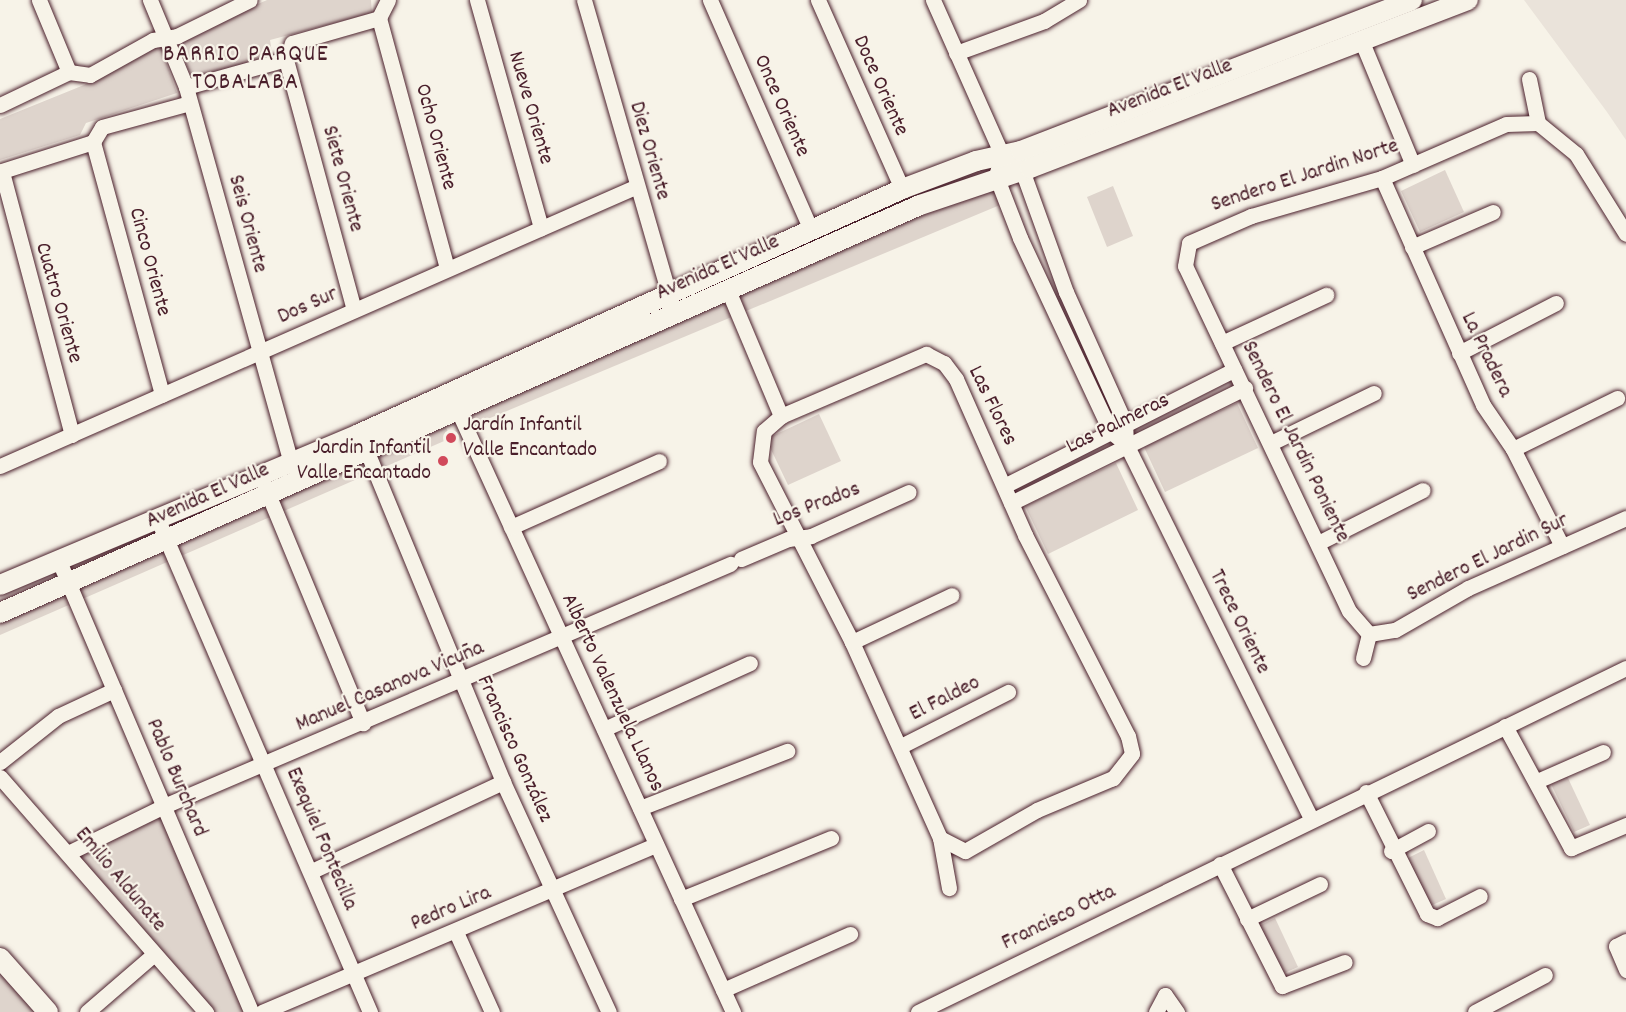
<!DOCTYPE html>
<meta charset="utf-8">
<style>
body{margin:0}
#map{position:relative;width:1626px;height:1012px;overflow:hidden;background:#f7f3e8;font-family:Dekko,sans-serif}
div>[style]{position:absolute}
.built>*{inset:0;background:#eae3da}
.green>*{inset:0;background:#ded4cc}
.roads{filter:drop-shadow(0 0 2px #4a1f2b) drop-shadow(0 0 2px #4a1f2b)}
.minor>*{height:15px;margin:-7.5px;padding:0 7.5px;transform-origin:7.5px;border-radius:7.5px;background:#f7f3e8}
.tertiary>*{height:20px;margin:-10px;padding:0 10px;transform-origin:10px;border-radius:10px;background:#f7f3e8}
.dots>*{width:16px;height:16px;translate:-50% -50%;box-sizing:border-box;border:3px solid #f7f3e8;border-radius:50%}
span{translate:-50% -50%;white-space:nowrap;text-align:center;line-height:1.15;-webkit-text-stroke:4.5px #f7f3e8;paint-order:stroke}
.street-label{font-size:22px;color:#4a1f2b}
.poi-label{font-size:22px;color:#4a1f2b}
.left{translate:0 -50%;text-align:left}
.right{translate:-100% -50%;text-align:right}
.neighbourhood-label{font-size:24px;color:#4a1f2b;letter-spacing:1.5px}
</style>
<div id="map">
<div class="built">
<i style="clip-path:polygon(1524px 0,1626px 0,1626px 140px,1607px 112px)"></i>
</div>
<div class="green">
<i style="clip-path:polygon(267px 0,371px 0,372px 13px,270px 40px,273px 59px,193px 82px,177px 40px)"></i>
<i style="clip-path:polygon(160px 45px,177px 93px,86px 123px,80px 135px,0 160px,0 119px,84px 85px)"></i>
<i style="clip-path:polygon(1445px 170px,1464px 212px,1420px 232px,1401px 191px)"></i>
<i style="clip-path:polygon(990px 184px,1000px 205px,466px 428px,458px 410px)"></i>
<i style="clip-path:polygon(1113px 186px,1133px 236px,1107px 247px,1087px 197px)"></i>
<i style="clip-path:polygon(1237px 403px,1258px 448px,1165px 492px,1144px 447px)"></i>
<i style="clip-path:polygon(819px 414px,841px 461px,788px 485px,766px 439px)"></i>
<i style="clip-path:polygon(442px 419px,451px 438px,0 635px,0 614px)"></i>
<i style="clip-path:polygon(1116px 463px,1138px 510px,1048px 554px,1025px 506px)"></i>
<i style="clip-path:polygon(1567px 776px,1590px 825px,1574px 832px,1551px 784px)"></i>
<i style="clip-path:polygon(164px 806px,251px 1012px,206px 1012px,68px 853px)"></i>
<i style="clip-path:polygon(1424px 850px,1446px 899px,1430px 906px,1408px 858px)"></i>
<i style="clip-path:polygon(1275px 918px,1298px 967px,1282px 974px,1259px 926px)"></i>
<i style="clip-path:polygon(0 970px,35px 1012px,0 1012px)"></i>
</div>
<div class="roads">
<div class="minor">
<i style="left:39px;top:0;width:78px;rotate:67.4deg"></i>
<i style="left:150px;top:0;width:94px;rotate:67.5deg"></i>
<i style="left:186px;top:87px;width:390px;rotate:74.4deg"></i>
<i style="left:388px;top:0;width:20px;rotate:117deg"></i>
<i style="left:379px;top:18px;width:260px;rotate:74.8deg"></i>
<i style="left:477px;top:0;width:237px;rotate:74.3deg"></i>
<i style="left:584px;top:0;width:317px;rotate:73.9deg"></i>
<i style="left:710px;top:0;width:251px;rotate:66.3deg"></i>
<i style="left:818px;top:0;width:207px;rotate:66deg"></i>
<i style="left:933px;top:0;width:170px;rotate:66deg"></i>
<i style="left:1002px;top:155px;width:25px;rotate:37deg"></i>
<i style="left:1022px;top:170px;width:130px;rotate:70.2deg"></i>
<i style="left:1066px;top:292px;width:144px;rotate:65.8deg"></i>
<i style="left:1125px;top:423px;width:21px;rotate:87deg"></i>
<i style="left:1126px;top:444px;width:418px;rotate:63.7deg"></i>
<i style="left:1362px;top:42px;width:133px;rotate:67.5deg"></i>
<i style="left:956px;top:53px;width:94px;rotate:-20deg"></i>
<i style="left:1044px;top:21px;width:41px;rotate:-31deg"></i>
<i style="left:69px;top:72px;width:21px;rotate:8deg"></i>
<i style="left:90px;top:75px;width:72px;rotate:-29.1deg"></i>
<i style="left:153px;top:40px;width:24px;rotate:-9deg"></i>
<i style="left:177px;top:36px;width:81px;rotate:-26.3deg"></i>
<i style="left:1529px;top:79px;width:45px;rotate:78.4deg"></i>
<i style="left:1538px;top:123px;width:49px;rotate:39.2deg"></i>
<i style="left:1576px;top:154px;width:94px;rotate:58deg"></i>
<i style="left:186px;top:87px;width:104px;rotate:-15.6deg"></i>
<i style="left:0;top:105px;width:76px;rotate:-25.6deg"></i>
<i style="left:93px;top:142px;width:262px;rotate:74.7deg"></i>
<i style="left:93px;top:142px;width:17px;rotate:-59deg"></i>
<i style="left:102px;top:127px;width:91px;rotate:-15.3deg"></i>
<i style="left:1002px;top:155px;width:22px;rotate:106deg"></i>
<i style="left:996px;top:176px;width:66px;rotate:68.8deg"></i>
<i style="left:1020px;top:238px;width:214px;rotate:64.9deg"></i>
<i style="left:1111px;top:432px;width:19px;rotate:39deg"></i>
<i style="left:1382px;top:178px;width:248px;rotate:66deg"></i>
<i style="left:1483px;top:405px;width:53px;rotate:55.7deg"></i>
<i style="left:1513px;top:449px;width:109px;rotate:63.2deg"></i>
<i style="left:1412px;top:247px;width:88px;rotate:-23.4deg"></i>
<i style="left:728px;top:290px;width:137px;rotate:67.2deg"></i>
<i style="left:354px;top:310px;width:260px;rotate:-105.2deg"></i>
<i style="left:286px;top:59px;width:17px;rotate:-69deg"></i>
<i style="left:292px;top:43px;width:91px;rotate:-16deg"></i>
<i style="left:1222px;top:343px;width:115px;rotate:-24.8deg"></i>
<i style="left:1459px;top:353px;width:109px;rotate:-27.3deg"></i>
<i style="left:926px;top:354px;width:20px;rotate:27deg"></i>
<i style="left:944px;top:363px;width:20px;rotate:53deg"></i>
<i style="left:956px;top:379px;width:171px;rotate:66.1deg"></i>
<i style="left:1025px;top:535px;width:226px;rotate:62.9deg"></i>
<i style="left:1128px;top:736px;width:18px;rotate:77deg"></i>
<i style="left:1132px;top:754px;width:31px;rotate:128deg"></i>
<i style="left:1113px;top:778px;width:82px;rotate:157.2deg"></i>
<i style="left:1037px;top:810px;width:83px;rotate:150.3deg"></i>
<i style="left:965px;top:851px;width:28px;rotate:-153deg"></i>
<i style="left:940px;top:838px;width:215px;rotate:-114.2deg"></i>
<i style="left:852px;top:642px;width:202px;rotate:-117.1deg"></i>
<i style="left:760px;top:462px;width:31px;rotate:-83deg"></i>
<i style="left:764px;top:431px;width:23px;rotate:-41deg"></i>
<i style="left:781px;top:416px;width:158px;rotate:-23.2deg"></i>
<i style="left:454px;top:402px;width:671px;rotate:65.42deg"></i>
<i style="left:72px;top:435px;width:273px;rotate:-104.9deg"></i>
<i style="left:2px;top:171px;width:96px;rotate:-17.7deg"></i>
<i style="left:363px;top:442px;width:368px;rotate:67.6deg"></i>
<i style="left:503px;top:782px;width:253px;rotate:65.3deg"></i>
<i style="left:1273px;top:442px;width:112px;rotate:-25.9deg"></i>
<i style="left:1513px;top:449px;width:116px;rotate:-26.1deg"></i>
<i style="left:0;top:466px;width:694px;rotate:-23.72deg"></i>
<i style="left:264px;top:484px;width:259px;rotate:67.5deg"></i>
<i style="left:1004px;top:486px;width:258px;rotate:-26.8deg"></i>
<i style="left:1011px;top:503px;width:261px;rotate:-26.2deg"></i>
<i style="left:158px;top:520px;width:536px;rotate:66.69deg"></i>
<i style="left:511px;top:527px;width:162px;rotate:-24deg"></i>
<i style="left:1320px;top:542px;width:115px;rotate:-26.8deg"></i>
<i style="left:741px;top:559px;width:51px;rotate:-23.1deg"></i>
<i style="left:788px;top:539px;width:23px;rotate:-7deg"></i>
<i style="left:811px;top:536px;width:107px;rotate:-24.2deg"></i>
<i style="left:59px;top:561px;width:490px;rotate:66.9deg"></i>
<i style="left:1369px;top:634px;width:26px;rotate:-9deg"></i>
<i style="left:1395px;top:630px;width:84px;rotate:-29.9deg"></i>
<i style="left:1468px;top:588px;width:173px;rotate:-23.9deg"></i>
<i style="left:852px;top:642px;width:110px;rotate:-25.2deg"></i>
<i style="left:1363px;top:658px;width:25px;rotate:-76deg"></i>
<i style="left:1369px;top:634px;width:30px;rotate:-131deg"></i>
<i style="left:1349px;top:611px;width:382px;rotate:-115.4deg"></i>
<i style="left:1185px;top:266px;width:23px;rotate:-80deg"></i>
<i style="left:1189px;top:243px;width:68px;rotate:-23.5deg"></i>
<i style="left:1251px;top:216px;width:136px;rotate:-16.2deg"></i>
<i style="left:1382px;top:178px;width:135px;rotate:-23.5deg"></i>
<i style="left:1506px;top:124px;width:32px;rotate:-2deg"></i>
<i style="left:1505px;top:726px;width:139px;rotate:61.6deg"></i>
<i style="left:1571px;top:848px;width:60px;rotate:-22.7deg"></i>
<i style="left:604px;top:729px;width:160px;rotate:-24.3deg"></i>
<i style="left:901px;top:746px;width:120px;rotate:-26.8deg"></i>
<i style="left:0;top:762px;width:74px;rotate:-38.4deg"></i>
<i style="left:58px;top:716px;width:62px;rotate:-24.9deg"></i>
<i style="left:0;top:777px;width:313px;rotate:48.8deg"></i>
<i style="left:1537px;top:781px;width:72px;rotate:-23.7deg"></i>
<i style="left:1366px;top:792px;width:136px;rotate:63.4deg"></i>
<i style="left:1427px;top:914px;width:11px;rotate:22deg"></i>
<i style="left:1437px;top:918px;width:48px;rotate:-27.1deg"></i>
<i style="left:640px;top:808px;width:158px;rotate:-21.2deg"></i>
<i style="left:940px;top:838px;width:51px;rotate:79.8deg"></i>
<i style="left:1391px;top:851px;width:42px;rotate:-28.4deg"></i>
<i style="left:68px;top:853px;width:107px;rotate:-26.1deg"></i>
<i style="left:164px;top:806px;width:616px;rotate:-23.15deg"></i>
<i style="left:1220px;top:864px;width:137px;rotate:63.1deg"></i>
<i style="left:1282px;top:986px;width:67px;rotate:-20.9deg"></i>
<i style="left:312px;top:871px;width:211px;rotate:-25deg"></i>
<i style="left:681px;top:899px;width:162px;rotate:-22.1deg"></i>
<i style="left:1247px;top:919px;width:81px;rotate:-25.6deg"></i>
<i style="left:456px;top:932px;width:88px;rotate:65.8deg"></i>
<i style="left:1626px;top:941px;width:11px;rotate:153deg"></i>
<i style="left:1616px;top:946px;width:26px;rotate:67deg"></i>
<i style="left:723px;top:990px;width:139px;rotate:-23.8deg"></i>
<i style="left:87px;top:1012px;width:87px;rotate:-40.8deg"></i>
<i style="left:262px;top:1012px;width:428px;rotate:-23deg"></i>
<i style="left:918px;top:1012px;width:787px;rotate:-25.91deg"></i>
<i style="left:1156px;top:1012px;width:19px;rotate:-62deg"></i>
<i style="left:1165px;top:995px;width:21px;rotate:55deg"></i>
<i style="left:1475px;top:1012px;width:79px;rotate:-27.9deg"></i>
</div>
<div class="tertiary">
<i style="left:0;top:585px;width:389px;rotate:-22.8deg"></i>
<i style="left:359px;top:434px;width:596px;rotate:-24.28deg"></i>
<i style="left:902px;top:189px;width:79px;rotate:-20.7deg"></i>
<i style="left:976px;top:161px;width:46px;rotate:-12.5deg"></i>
<i style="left:1021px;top:151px;width:419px;rotate:-21.1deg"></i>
<i style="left:0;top:613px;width:1006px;rotate:-23.92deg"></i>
<i style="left:920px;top:205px;width:116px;rotate:-18.6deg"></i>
<i style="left:1030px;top:168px;width:469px;rotate:-21deg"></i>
<i style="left:0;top:958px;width:72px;rotate:48.4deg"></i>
</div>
</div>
<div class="dots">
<i style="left:451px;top:438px;background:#d1495b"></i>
<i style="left:443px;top:461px;background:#d1495b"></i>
</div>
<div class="street-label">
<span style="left:880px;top:86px;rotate:66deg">Doce Oriente</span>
<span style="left:1170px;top:89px;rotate:-21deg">Avenida El Valle</span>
<span style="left:781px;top:106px;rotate:66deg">Once Oriente</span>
<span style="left:530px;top:108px;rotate:74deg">Nueve Oriente</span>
<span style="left:435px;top:137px;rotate:75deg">Ocho Oriente</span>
<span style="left:649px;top:151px;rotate:74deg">Diez Oriente</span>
<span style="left:1305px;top:176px;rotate:-18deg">Sendero El Jardin Norte</span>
<span style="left:342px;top:179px;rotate:75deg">Siete Oriente</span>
<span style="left:247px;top:224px;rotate:75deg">Seis Oriente</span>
<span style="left:149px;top:262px;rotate:75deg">Cinco Oriente</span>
<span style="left:718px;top:268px;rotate:-24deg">Avenida El Valle</span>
<span style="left:58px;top:303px;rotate:74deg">Cuatro Oriente</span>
<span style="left:308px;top:306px;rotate:-24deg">Dos Sur</span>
<span style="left:1486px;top:355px;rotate:64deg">La Pradera</span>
<span style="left:992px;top:406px;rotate:64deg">Las Flores</span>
<span style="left:1118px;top:424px;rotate:-26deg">Las Palmeras</span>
<span style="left:1295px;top:442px;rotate:64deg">Sendero El Jardin Poniente</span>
<span style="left:208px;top:496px;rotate:-24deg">Avenida El Valle</span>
<span style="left:817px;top:505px;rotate:-21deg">Los Prados</span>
<span style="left:1488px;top:558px;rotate:-26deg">Sendero El Jardin Sur</span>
<span style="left:1239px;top:622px;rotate:64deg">Trece Oriente</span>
<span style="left:390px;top:687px;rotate:-23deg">Manuel Casanova Vicuña</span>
<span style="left:612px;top:693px;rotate:65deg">Alberto Valenzuela Llanos</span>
<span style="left:945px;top:699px;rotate:-27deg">El Faldeo</span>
<span style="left:514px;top:749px;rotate:66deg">Francisco González</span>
<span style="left:176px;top:778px;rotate:67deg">Pablo Burchard</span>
<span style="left:321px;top:839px;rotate:67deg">Exequiel Fontecilla</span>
<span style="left:120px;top:880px;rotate:50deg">Emilio Aldunate</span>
<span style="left:451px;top:909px;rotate:-23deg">Pedro Lira</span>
<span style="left:1059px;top:918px;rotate:-26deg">Francisco Otta</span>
</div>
<div class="poi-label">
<span class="left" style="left:463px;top:438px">Jardín Infantil<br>Valle Encantado</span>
<span class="right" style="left:431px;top:461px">Jardin Infantil<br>Valle Encantado</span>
</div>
<div class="neighbourhood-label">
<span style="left:246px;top:70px">BARRIO PARQUE<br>TOBALABA</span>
</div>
</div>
